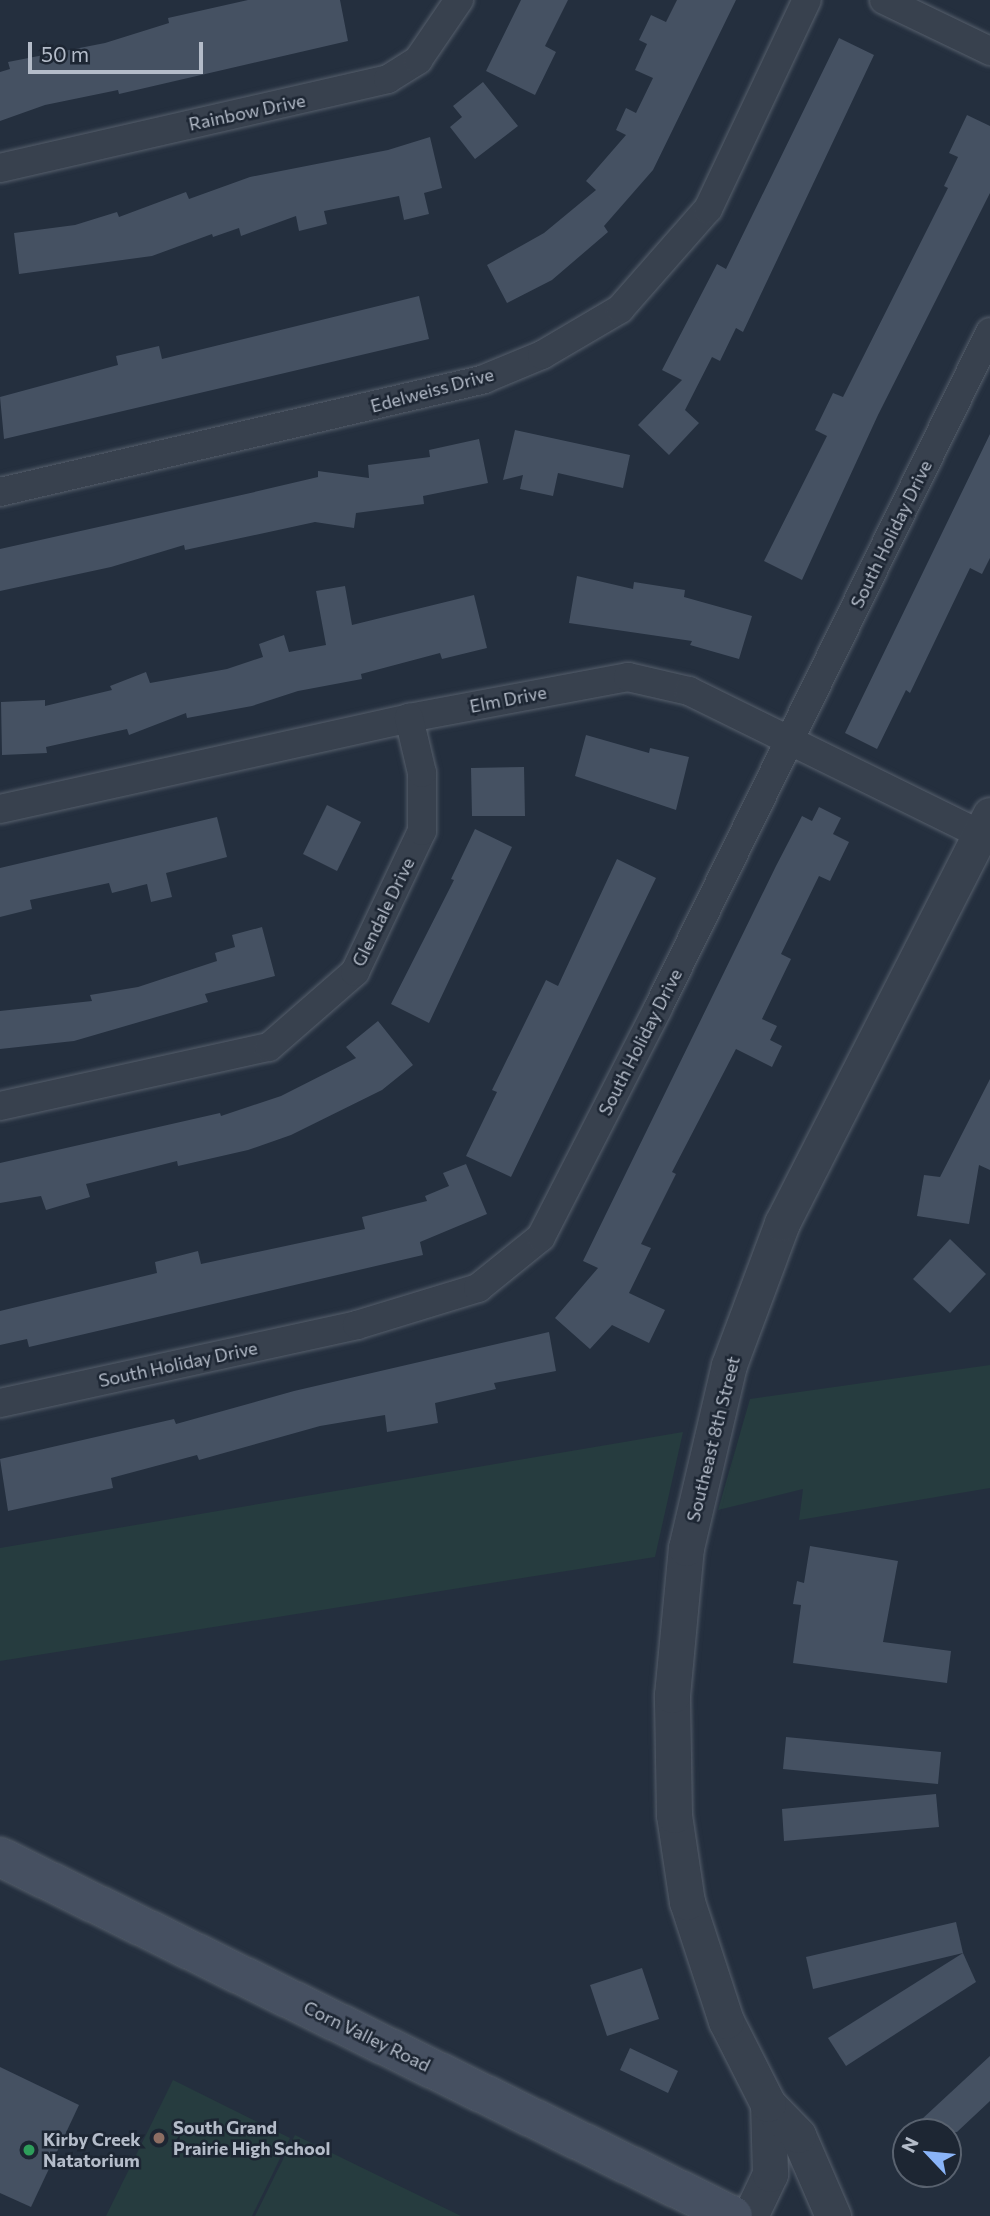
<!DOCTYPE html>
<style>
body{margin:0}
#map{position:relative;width:990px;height:2216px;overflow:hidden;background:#242f3e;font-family:Commissioner,sans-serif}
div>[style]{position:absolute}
.green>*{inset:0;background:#263c3f}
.building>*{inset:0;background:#455162}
.roads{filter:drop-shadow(0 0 2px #565f6c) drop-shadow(0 0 2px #565f6c)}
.minor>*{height:28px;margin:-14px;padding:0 14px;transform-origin:14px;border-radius:14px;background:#38414e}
.tertiary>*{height:35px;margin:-17.5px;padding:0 17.5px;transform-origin:17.5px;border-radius:17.5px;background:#38414e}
.secondary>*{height:38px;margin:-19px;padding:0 19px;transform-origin:19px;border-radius:19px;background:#465061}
.dots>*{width:19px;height:19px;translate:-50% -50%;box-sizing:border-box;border:4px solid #1d2633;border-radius:50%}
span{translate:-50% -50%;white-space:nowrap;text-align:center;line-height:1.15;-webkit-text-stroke:5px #1d2633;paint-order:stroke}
.street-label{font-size:18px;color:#b4bcc9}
.poi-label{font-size:18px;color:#b4bcc9;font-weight:700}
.left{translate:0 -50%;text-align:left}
.north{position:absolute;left:892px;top:2118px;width:70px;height:70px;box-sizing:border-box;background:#1d2633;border:2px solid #59626f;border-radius:50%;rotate:296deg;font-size:19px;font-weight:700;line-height:28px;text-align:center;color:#b4bcc9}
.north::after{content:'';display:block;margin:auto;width:24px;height:32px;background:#8ab4f8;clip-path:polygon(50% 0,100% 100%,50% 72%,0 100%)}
.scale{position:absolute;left:28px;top:42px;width:175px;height:32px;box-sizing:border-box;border:4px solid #b4bcc9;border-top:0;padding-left:9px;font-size:21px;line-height:24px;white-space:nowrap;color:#b4bcc9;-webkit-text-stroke:5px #1d2633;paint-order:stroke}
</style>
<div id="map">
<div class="green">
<i style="clip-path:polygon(990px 1365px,990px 1488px,799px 1520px,803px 1489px,718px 1510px,750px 1399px)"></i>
<i style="clip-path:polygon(683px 1432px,655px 1557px,0 1661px,0 1548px)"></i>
<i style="clip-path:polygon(173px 2080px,290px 2138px,252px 2216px,106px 2216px)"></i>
<i style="clip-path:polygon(295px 2135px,461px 2216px,255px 2216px)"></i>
</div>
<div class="building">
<i style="clip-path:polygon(248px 0,340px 0,348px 41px,119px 94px,118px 90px,45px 105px,0 121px,0 72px,10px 69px,8px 62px,105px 43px,169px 23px,168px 18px)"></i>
<i style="clip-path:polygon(521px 0,568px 0,545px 46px,556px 52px,535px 95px,486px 71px)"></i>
<i style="clip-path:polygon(677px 0,736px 0,653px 170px,604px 226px,608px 232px,552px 280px,507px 303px,487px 265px,544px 233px,596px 190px,586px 181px,626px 135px,616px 130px,626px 108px,636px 113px,653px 78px,635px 70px,647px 44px,639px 40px,651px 15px,666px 22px)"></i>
<i style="clip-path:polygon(839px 38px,874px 55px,743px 332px,736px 328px,720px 361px,712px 357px,685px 410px,699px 423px,669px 455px,638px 425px,682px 380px,662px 370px,717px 264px,726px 269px)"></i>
<i style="clip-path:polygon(483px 82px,518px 126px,475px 159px,450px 127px,462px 117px,453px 106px)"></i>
<i style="clip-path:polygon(967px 115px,990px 126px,990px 193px,878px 415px,802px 580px,764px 561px,827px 436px,815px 430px,833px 393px,843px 397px,948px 188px,944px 186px,958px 157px,949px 153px)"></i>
<i style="clip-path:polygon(430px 137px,442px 188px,424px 193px,429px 214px,404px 220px,399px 196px,324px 211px,327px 224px,299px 231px,296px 216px,241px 236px,239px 228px,213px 237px,212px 234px,152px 256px,19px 274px,14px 233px,75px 225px,117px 212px,119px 217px,186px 192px,189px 199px,250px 177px,388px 150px)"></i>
<i style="clip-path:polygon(419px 296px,429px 339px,4px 439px,0 397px,118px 365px,116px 356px,159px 346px,162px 359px)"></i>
<i style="clip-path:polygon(515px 430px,630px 455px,623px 488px,558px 473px,553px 496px,520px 489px,523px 475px,503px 480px)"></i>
<i style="clip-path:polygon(990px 434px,990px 558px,982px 574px,970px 568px,910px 693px,906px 690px,877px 749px,845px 733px)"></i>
<i style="clip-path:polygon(479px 439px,488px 483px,423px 496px,424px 504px,356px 513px,354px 528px,315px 522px,185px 550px,184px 545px,111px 567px,0 591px,0 549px,246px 494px,318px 477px,318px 471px,369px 478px,368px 465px,430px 457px,429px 450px)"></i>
<i style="clip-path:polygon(577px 576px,633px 589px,634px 582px,685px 590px,684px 597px,752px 616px,739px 659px,690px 645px,692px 641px,569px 623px)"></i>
<i style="clip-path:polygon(345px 586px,352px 625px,474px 595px,487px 648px,442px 659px,440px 653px,361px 674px,362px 679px,298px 691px,252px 706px,187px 718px,186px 713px,129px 735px,127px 729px,46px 747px,47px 753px,2px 755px,1px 702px,45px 700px,45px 706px,112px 690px,110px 686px,146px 672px,150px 683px,227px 669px,263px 657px,259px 644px,284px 635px,289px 652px,326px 645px,316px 591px)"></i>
<i style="clip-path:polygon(586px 735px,649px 753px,650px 748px,689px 757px,676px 810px,575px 776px)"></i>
<i style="clip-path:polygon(524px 767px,525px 816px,472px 816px,471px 768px)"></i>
<i style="clip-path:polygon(327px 805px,361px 822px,337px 871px,303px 854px)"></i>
<i style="clip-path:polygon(819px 807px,841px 818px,833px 834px,849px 842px,830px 881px,819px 876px,781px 954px,791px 959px,762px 1019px,777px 1026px,770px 1040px,782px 1046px,772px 1067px,736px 1049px,672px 1172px,676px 1174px,641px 1244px,651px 1248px,629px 1293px,665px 1310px,649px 1343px,612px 1325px,590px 1349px,555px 1318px,598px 1268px,583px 1261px,776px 866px,802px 816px,812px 821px)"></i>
<i style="clip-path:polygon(217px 817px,227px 857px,166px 873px,172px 897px,151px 902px,147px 884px,112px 893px,109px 883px,30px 900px,32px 909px,0 917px,0 868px)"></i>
<i style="clip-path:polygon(475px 829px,512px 847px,429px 1023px,391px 1004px,454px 880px,451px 879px)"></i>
<i style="clip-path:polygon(617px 859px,656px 878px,511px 1177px,466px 1156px,497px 1092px,492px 1090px,546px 980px,558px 986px)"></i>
<i style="clip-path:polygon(262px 927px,275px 976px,205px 994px,208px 1002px,74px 1041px,0 1049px,0 1011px,92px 1001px,90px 995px,138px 987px,217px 961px,215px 953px,235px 947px,232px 935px)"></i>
<i style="clip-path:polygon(378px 1021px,413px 1065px,382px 1090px,291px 1135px,248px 1150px,178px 1166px,177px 1161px,86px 1184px,90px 1197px,46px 1210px,41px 1196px,0 1203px,0 1163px,220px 1113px,221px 1116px,281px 1096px,356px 1058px,346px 1047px)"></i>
<i style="clip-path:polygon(990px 1079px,990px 1170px,979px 1165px,969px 1224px,917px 1216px,924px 1175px,940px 1177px)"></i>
<i style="clip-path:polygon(466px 1164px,487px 1214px,420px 1242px,423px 1255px,29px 1347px,27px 1339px,0 1345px,0 1311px,157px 1273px,155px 1262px,198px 1251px,201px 1264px,365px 1229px,362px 1217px,427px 1201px,425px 1196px,449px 1186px,443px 1173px)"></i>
<i style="clip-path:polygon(950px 1239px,986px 1274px,950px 1313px,913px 1279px)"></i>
<i style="clip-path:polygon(549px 1332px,556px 1371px,494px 1383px,496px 1389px,435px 1403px,438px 1423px,387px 1432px,385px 1415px,320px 1426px,199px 1460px,197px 1455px,111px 1478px,113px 1488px,8px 1511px,0 1459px,174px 1419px,176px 1424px,294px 1391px)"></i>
<i style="clip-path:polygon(810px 1546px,898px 1561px,883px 1642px,951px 1651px,947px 1683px,793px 1663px,801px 1605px,793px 1604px,797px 1581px,804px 1583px)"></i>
<i style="clip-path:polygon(786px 1737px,941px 1752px,938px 1784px,783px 1769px)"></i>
<i style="clip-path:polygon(936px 1794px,939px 1827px,784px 1841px,782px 1809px)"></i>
<i style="clip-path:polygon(956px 1922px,963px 1953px,813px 1989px,806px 1957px)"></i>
<i style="clip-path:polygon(963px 1953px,976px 1982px,846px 2066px,828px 2038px)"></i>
<i style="clip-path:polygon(642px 1968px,659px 2019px,607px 2036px,590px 1985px)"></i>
<i style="clip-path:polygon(630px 2048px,678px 2071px,668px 2093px,620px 2070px)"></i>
<i style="clip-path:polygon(990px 2056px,990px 2101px,957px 2132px,908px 2132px)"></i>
<i style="clip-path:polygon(0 2067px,79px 2105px,31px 2207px,0 2193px)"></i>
</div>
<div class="roads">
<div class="minor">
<i style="left:884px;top:0;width:118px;rotate:25.7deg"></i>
<i style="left:0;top:168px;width:398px;rotate:-12.9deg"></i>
<i style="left:388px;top:79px;width:36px;rotate:-32deg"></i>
<i style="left:418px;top:60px;width:73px;rotate:-55.7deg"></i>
<i style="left:0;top:492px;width:497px;rotate:-13.1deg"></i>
<i style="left:484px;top:379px;width:63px;rotate:-22.5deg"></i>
<i style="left:542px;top:355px;width:91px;rotate:-30.5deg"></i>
<i style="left:620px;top:309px;width:133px;rotate:-48.7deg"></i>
<i style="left:708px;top:209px;width:231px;rotate:-64.7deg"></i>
<i style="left:0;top:809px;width:419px;rotate:-12.5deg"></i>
<i style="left:409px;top:718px;width:223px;rotate:-10.6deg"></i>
<i style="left:628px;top:677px;width:63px;rotate:12.9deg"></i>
<i style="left:689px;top:691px;width:335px;rotate:26.2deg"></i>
<i style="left:0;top:1106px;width:275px;rotate:-12.4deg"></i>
<i style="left:269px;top:1047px;width:114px;rotate:-41.1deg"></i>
<i style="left:355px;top:972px;width:156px;rotate:-64.6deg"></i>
<i style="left:422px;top:831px;width:58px;rotate:-90deg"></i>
<i style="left:422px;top:773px;width:57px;rotate:-103.3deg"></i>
<i style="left:0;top:1403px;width:365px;rotate:-12.3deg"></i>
<i style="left:357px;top:1325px;width:127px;rotate:-17deg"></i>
<i style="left:478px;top:1288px;width:81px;rotate:-39deg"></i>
<i style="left:541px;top:1237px;width:257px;rotate:-62.9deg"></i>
<i style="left:658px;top:1008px;width:753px;rotate:-63.84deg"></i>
</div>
<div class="tertiary">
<i style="left:750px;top:2216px;width:47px;rotate:-64.5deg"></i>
<i style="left:770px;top:2174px;width:70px;rotate:-91.6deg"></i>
<i style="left:833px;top:2216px;width:88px;rotate:-113.4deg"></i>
<i style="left:798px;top:2135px;width:43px;rotate:-134.1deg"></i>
<i style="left:768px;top:2104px;width:93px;rotate:-116.8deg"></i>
<i style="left:726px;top:2021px;width:125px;rotate:-108.1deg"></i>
<i style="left:687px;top:1902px;width:88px;rotate:-98.5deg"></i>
<i style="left:674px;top:1815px;width:120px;rotate:-91deg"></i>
<i style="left:672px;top:1695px;width:148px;rotate:-84.6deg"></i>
<i style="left:686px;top:1548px;width:188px;rotate:-76.8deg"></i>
<i style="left:729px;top:1365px;width:152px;rotate:-69.5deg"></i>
<i style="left:782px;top:1223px;width:458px;rotate:-63deg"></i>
</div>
<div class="secondary">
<i style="left:0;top:1857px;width:816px;rotate:26.09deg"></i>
</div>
</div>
<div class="dots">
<i style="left:159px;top:2138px;background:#8d6e63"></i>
<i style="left:29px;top:2150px;background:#2e9e5b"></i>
</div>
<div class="street-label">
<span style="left:247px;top:112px;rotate:-12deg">Rainbow Drive</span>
<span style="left:432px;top:390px;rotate:-15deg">Edelweiss Drive</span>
<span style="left:891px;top:534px;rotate:-64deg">South Holiday Drive</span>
<span style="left:508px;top:699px;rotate:-11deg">Elm Drive</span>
<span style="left:383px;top:912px;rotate:-64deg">Glendale Drive</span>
<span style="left:640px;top:1042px;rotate:-63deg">South Holiday Drive</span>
<span style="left:178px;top:1364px;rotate:-12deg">South Holiday Drive</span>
<span style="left:713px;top:1439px;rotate:-76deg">Southeast 8th Street</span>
<span style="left:367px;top:2036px;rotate:26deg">Corn Valley Road</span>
</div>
<div class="poi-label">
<span class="left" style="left:173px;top:2138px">South Grand<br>Prairie High School</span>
<span class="left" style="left:43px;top:2150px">Kirby Creek<br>Natatorium</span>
</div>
<div class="north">N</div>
<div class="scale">50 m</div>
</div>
